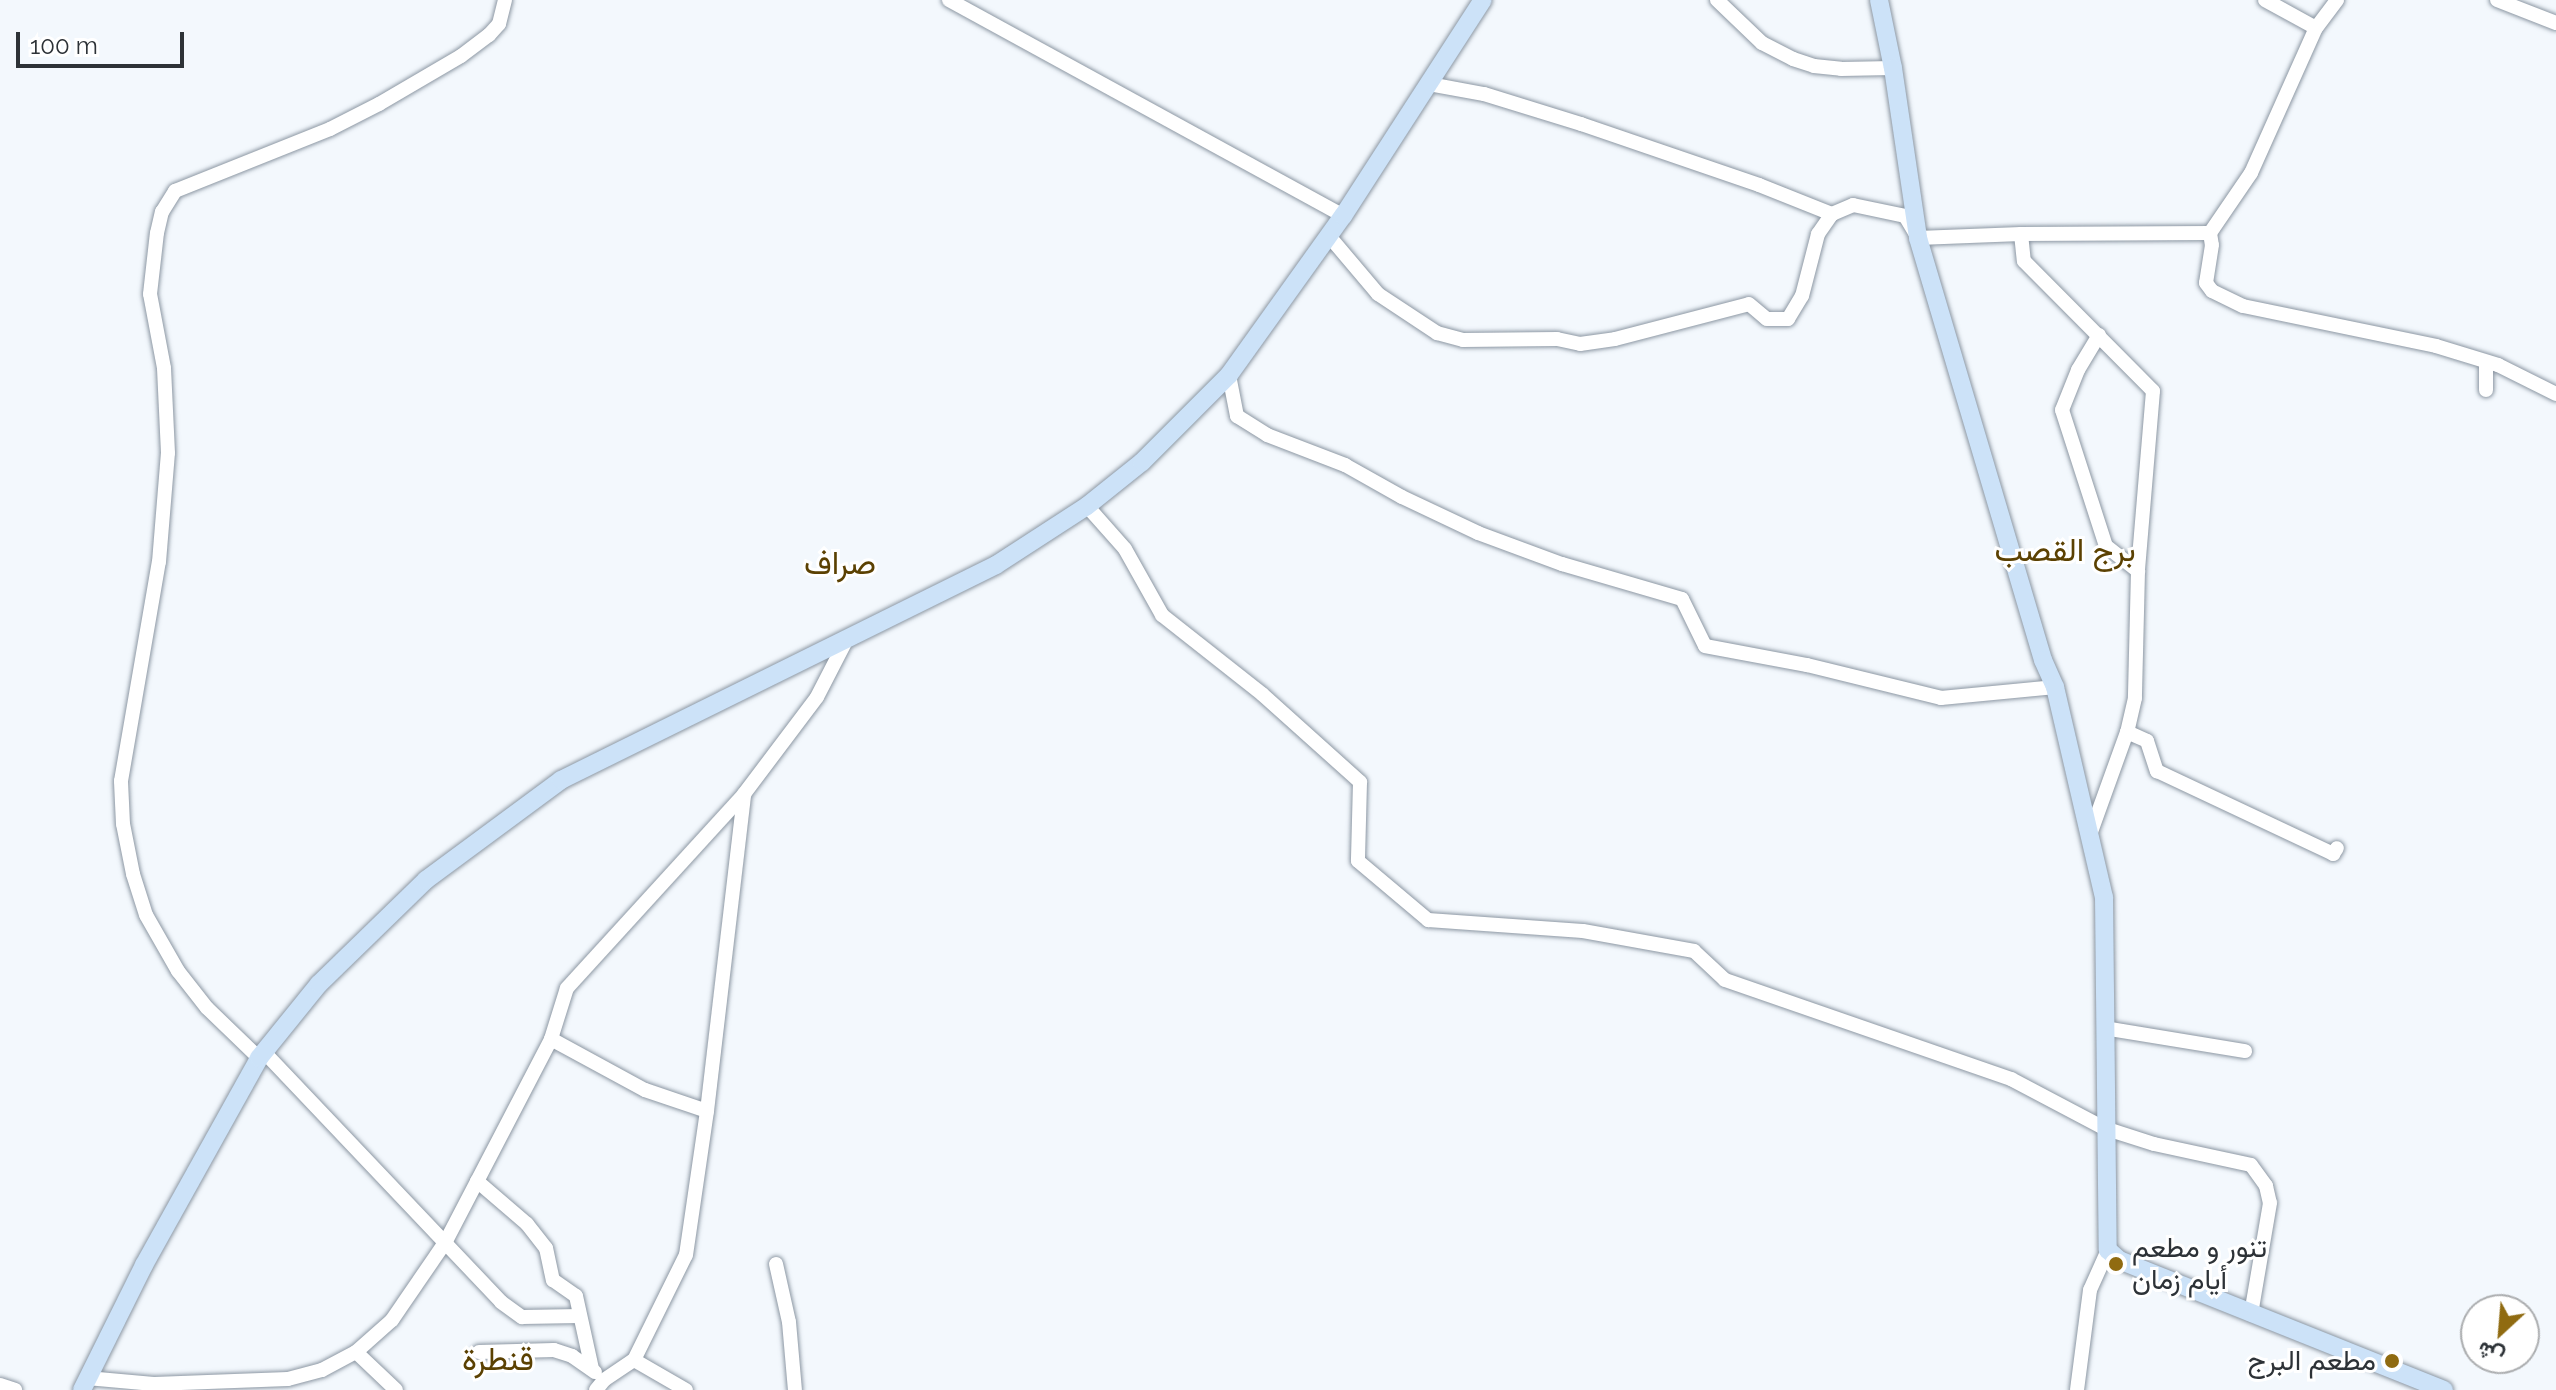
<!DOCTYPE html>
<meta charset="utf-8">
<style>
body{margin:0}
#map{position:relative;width:2556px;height:1390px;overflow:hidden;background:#f3f8fd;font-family:Raleway,Vazirmatn,sans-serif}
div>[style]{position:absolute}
.roads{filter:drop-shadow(0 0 2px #8c97a3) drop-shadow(0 0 2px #8c97a3)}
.minor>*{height:14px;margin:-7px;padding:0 7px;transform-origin:7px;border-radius:7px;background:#fff}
.major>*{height:18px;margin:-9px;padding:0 9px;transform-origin:9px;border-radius:9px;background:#cce2f8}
.dots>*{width:22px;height:22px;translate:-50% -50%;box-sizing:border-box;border:4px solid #fff;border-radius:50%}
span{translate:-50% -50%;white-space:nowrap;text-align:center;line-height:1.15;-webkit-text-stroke:6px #fff;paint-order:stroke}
.poi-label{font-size:28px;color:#2d3237}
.left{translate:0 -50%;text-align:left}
.right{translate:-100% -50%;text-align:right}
.quarter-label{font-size:32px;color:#5b4102}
.north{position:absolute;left:2460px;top:1294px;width:80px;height:80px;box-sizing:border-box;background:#fff;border:2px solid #abadaf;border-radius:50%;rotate:206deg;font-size:22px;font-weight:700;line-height:32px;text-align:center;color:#2d3237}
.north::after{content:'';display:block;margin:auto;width:28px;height:36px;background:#906b11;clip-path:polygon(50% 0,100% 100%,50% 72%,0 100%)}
.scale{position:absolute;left:16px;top:32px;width:168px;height:36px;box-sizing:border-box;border:4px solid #2d3237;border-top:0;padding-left:10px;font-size:24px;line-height:28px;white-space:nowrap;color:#2d3237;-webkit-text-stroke:6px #fff;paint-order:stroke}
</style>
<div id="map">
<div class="roads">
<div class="minor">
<i style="left:949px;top:0;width:449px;rotate:28.7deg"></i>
<i style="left:1717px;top:0;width:62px;rotate:43.7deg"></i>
<i style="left:1762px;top:43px;width:35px;rotate:27deg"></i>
<i style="left:1793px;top:59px;width:22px;rotate:18deg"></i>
<i style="left:1814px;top:66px;width:27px;rotate:6deg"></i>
<i style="left:1841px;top:69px;width:52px;rotate:-1.1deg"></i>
<i style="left:2265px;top:0;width:58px;rotate:28.8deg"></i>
<i style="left:2497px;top:0;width:63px;rotate:21.3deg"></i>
<i style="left:1429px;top:84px;width:56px;rotate:10.3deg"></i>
<i style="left:1484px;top:94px;width:102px;rotate:17.2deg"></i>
<i style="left:1581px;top:124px;width:188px;rotate:18.9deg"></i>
<i style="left:1759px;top:185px;width:79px;rotate:21.7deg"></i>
<i style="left:1832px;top:214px;width:23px;rotate:-23deg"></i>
<i style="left:1853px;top:205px;width:53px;rotate:11.9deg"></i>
<i style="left:1905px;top:216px;width:26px;rotate:59deg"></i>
<i style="left:1918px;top:238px;width:103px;rotate:-2.2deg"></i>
<i style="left:2021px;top:234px;width:27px;rotate:84deg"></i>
<i style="left:2024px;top:261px;width:183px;rotate:45.2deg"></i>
<i style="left:2153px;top:391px;width:181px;rotate:94.8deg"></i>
<i style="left:2138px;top:571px;width:127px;rotate:91.4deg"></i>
<i style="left:2135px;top:698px;width:35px;rotate:103deg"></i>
<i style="left:2127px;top:732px;width:106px;rotate:109.8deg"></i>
<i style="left:2210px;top:233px;width:12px;rotate:81deg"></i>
<i style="left:2212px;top:245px;width:38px;rotate:99deg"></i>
<i style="left:2206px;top:283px;width:10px;rotate:53deg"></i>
<i style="left:2212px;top:291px;width:34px;rotate:26deg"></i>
<i style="left:2243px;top:306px;width:197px;rotate:11.7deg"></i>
<i style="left:2436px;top:346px;width:65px;rotate:17deg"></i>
<i style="left:2498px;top:365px;width:65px;rotate:26.6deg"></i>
<i style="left:2021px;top:234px;width:189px;rotate:-0.3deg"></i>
<i style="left:2210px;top:233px;width:73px;rotate:-55.7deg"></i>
<i style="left:2251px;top:173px;width:159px;rotate:-65.9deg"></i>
<i style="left:2316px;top:28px;width:35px;rotate:-53deg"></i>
<i style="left:1329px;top:236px;width:76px;rotate:49.8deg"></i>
<i style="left:1378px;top:294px;width:71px;rotate:33.5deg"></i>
<i style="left:1437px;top:333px;width:27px;rotate:15deg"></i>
<i style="left:1463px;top:340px;width:94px;rotate:-0.6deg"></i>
<i style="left:1557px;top:339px;width:24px;rotate:12deg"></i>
<i style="left:1580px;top:344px;width:35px;rotate:-8deg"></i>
<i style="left:1615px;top:339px;width:138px;rotate:-14.6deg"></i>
<i style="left:1749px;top:304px;width:23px;rotate:40deg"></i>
<i style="left:1767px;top:319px;width:21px"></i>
<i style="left:1788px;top:319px;width:27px;rotate:-59deg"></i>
<i style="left:1802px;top:296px;width:64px;rotate:-75.5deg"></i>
<i style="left:1818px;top:234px;width:24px;rotate:-55deg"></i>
<i style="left:2099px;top:335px;width:41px;rotate:121deg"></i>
<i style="left:2078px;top:370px;width:43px;rotate:111.8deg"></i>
<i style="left:2062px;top:410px;width:143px;rotate:72.1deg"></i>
<i style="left:2106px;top:546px;width:41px;rotate:38deg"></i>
<i style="left:1229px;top:375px;width:42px;rotate:79deg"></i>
<i style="left:1237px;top:416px;width:36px;rotate:32deg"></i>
<i style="left:1267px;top:435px;width:84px;rotate:21deg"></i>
<i style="left:1345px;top:465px;width:65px;rotate:29.3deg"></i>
<i style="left:1402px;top:497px;width:84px;rotate:25.3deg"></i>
<i style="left:1478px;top:533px;width:90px;rotate:20.3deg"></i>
<i style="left:1562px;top:564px;width:125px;rotate:16.3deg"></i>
<i style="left:1682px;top:599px;width:52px;rotate:63.9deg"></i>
<i style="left:1705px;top:646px;width:104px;rotate:10.6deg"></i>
<i style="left:1807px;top:665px;width:138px;rotate:13.8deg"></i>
<i style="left:1941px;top:698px;width:115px;rotate:-5.5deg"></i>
<i style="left:2486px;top:390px;width:28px;rotate:-90deg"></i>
<i style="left:1087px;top:506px;width:57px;rotate:48.5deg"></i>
<i style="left:1125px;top:549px;width:76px;rotate:60.7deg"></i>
<i style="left:1162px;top:615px;width:127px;rotate:38.3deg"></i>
<i style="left:1262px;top:694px;width:132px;rotate:41.9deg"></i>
<i style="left:1360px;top:782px;width:79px;rotate:91.5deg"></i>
<i style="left:1358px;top:861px;width:92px;rotate:40.1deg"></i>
<i style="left:1428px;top:920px;width:155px;rotate:4.1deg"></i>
<i style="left:1583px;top:931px;width:113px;rotate:10.2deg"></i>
<i style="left:1694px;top:951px;width:42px;rotate:43.1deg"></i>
<i style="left:1725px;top:980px;width:303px;rotate:19.1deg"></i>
<i style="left:2011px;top:1079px;width:105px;rotate:27.8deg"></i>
<i style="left:2104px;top:1128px;width:52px;rotate:17.7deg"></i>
<i style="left:2154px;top:1144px;width:99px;rotate:12.2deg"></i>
<i style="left:2251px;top:1165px;width:26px;rotate:54deg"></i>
<i style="left:2266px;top:1186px;width:17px;rotate:77deg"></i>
<i style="left:2270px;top:1203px;width:113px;rotate:99.7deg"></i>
<i style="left:2127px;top:732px;width:22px;rotate:24deg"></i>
<i style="left:2147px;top:741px;width:32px;rotate:72deg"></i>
<i style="left:2157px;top:771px;width:195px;rotate:25.2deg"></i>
<i style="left:2333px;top:854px;width:7px;rotate:-56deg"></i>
<i style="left:2104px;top:1028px;width:143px;rotate:9.3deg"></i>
<i style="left:551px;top:1039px;width:107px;rotate:28.5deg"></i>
<i style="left:645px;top:1090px;width:65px;rotate:18.7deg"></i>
<i style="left:264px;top:1052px;width:344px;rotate:46.5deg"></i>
<i style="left:501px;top:1302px;width:26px;rotate:36deg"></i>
<i style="left:522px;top:1317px;width:58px;rotate:-1deg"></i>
<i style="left:259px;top:1058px;width:72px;rotate:-136.1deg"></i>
<i style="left:207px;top:1008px;width:47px;rotate:-128.1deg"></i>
<i style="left:178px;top:971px;width:64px;rotate:-119.7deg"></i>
<i style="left:146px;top:915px;width:43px;rotate:-107.6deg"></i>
<i style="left:133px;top:874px;width:51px;rotate:-101.3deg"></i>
<i style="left:123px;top:824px;width:43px;rotate:-92.7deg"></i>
<i style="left:121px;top:781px;width:222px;rotate:-80.2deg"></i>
<i style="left:159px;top:562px;width:109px;rotate:-85.3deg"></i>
<i style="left:168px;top:453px;width:85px;rotate:-92.7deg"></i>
<i style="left:164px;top:368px;width:75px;rotate:-100.7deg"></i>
<i style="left:150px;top:294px;width:61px;rotate:-83.5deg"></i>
<i style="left:157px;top:233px;width:22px;rotate:-77deg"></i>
<i style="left:162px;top:212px;width:25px;rotate:-58deg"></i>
<i style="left:175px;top:191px;width:167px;rotate:-21.8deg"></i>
<i style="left:330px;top:129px;width:55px;rotate:-27deg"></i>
<i style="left:379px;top:104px;width:95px;rotate:-30.3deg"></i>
<i style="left:461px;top:56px;width:35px;rotate:-37deg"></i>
<i style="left:489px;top:35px;width:15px;rotate:-48deg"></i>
<i style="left:499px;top:24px;width:25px;rotate:-76deg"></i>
<i style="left:477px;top:1181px;width:66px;rotate:40.7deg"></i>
<i style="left:527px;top:1224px;width:31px;rotate:52deg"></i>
<i style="left:546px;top:1248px;width:33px;rotate:78deg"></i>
<i style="left:553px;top:1280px;width:28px;rotate:35deg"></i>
<i style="left:576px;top:1296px;width:75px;rotate:77.6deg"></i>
<i style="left:776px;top:1264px;width:59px;rotate:77.4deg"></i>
<i style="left:789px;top:1322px;width:68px;rotate:85deg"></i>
<i style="left:356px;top:1352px;width:55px;rotate:43.5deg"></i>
<i style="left:479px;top:1352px;width:75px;rotate:-1.5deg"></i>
<i style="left:554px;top:1350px;width:19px;rotate:18deg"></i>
<i style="left:572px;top:1356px;width:28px;rotate:35deg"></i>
<i style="left:634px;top:1360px;width:60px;rotate:30deg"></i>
<i style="left:87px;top:1378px;width:67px;rotate:5.1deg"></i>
<i style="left:154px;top:1384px;width:134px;rotate:-2.1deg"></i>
<i style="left:288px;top:1379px;width:35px;rotate:-15deg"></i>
<i style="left:322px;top:1370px;width:38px;rotate:-28deg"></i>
<i style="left:356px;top:1352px;width:48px;rotate:-41.6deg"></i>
<i style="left:392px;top:1320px;width:96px;rotate:-55.6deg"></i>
<i style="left:446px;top:1241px;width:228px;rotate:-62.5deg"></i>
<i style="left:551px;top:1039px;width:53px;rotate:-72.6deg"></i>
<i style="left:567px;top:988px;width:263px;rotate:-47.6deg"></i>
<i style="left:0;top:1385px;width:16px;rotate:18deg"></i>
<i style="left:596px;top:1390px;width:13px;rotate:-51deg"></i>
<i style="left:604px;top:1380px;width:36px;rotate:-34deg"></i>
<i style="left:634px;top:1360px;width:117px;rotate:-63.7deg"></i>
<i style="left:686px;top:1255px;width:146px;rotate:-81.7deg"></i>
<i style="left:707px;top:1111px;width:319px;rotate:-83.3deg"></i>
<i style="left:744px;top:794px;width:121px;rotate:-53deg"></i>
<i style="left:817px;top:697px;width:68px;rotate:-62.7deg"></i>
<i style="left:2077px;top:1390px;width:101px;rotate:-82.6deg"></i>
<i style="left:2090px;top:1290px;width:44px;rotate:-65.8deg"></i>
</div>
<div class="major">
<i style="left:1879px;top:0;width:69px;rotate:78.4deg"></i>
<i style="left:1893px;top:68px;width:172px;rotate:81.6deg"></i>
<i style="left:1918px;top:238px;width:440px;rotate:73.5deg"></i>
<i style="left:2043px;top:660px;width:30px;rotate:66deg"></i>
<i style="left:2055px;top:687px;width:216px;rotate:76.9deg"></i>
<i style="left:2104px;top:897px;width:353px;rotate:89.4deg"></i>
<i style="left:2108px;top:1250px;width:15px;rotate:42deg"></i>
<i style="left:2119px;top:1260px;width:350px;rotate:21.8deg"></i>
<i style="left:82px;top:1390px;width:140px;rotate:-63.6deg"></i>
<i style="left:144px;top:1265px;width:237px;rotate:-60.9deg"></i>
<i style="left:259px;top:1058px;width:95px;rotate:-51deg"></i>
<i style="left:319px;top:984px;width:149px;rotate:-44.2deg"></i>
<i style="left:426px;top:880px;width:168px;rotate:-36.5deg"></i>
<i style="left:561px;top:780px;width:485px;rotate:-26.3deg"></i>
<i style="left:996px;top:565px;width:108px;rotate:-33deg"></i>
<i style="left:1087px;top:506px;width:70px;rotate:-38.7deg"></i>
<i style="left:1142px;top:462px;width:123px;rotate:-45deg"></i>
<i style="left:1229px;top:375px;width:196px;rotate:-54.4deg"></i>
<i style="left:1343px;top:216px;width:257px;rotate:-57.1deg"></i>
</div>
</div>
<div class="dots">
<i style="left:2116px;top:1264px;background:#906b11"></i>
<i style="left:2392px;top:1361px;background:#906b11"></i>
</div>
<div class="poi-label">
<span class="left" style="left:2132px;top:1264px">تنور و مطعم<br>أيام زمان</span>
<span class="right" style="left:2376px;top:1361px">مطعم البرج</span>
</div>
<div class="quarter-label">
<span style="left:2065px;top:550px">برج القصب</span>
<span style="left:840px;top:563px">صراف</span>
<span style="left:498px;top:1359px">قنطرة</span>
</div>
<div class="north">ش</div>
<div class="scale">100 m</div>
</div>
